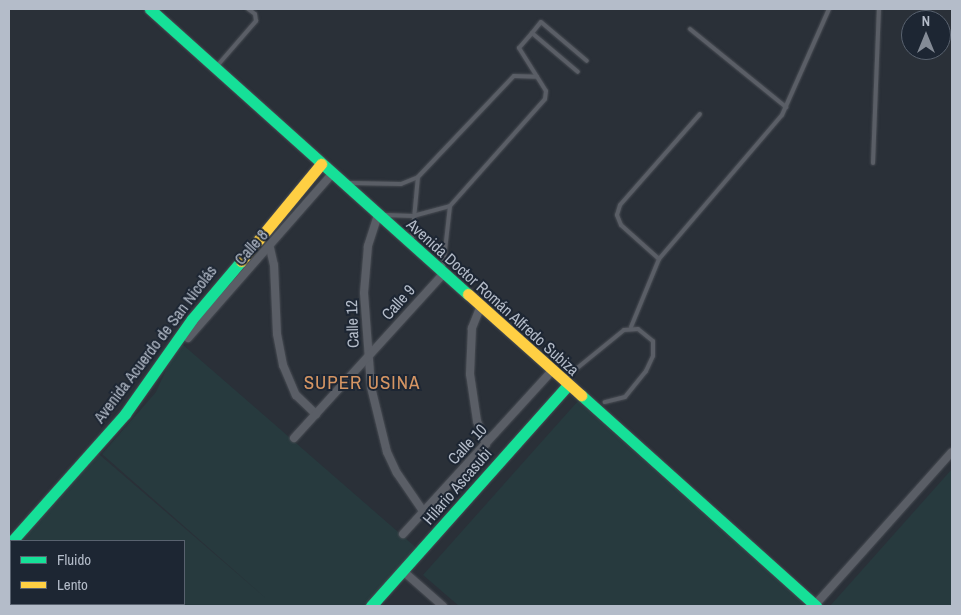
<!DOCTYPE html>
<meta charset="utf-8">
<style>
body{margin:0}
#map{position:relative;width:961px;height:615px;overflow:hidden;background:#2a3038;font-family:"Archivo Narrow",sans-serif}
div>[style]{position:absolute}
.green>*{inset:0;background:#273a3e}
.roads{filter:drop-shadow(0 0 1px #484c53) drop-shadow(0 0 1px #484c53)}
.lane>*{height:4px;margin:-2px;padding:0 2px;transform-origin:2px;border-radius:2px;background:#5a5e66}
.street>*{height:8px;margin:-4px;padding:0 4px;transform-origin:4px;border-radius:4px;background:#5a5e66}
.fast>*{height:11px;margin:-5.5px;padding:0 5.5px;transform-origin:5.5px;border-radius:5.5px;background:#16e098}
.slow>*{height:11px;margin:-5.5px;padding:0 5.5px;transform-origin:5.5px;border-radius:5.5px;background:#ffcf43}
span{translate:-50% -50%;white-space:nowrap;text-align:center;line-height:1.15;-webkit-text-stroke:4px #1d2633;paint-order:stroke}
.street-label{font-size:16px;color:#b4bcc9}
.quarter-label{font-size:19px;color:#d59563;letter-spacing:1px}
.frame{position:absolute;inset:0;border:10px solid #b4bcc9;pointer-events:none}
.legend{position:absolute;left:10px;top:540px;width:175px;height:65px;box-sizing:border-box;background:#1d2633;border:1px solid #59626f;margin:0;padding:6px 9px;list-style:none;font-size:15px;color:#b4bcc9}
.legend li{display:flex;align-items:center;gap:10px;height:25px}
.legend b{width:25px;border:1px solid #59626f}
.north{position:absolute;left:901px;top:10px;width:50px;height:50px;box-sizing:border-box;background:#1d2633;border:1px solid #59626f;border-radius:50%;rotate:0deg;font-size:14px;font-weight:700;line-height:20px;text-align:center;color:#b4bcc9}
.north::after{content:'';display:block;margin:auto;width:18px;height:22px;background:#848b96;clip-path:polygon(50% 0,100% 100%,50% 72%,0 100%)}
</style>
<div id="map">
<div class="green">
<i style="clip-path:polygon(182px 344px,420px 551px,370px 606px,9px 606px,11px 542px,11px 604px,184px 604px,184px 541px,12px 541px,93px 449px,268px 600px,102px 454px,156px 392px,171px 359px)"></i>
<i style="clip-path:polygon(578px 401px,808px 606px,459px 606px,423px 575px)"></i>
<i style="clip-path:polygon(952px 469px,952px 606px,830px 606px)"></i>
</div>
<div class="roads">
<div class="lane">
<i style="left:690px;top:29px;width:124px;rotate:39.1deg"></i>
<i style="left:532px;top:33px;width:14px;rotate:-51deg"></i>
<i style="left:541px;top:22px;width:60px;rotate:40.3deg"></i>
<i style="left:217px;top:66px;width:60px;rotate:-49.1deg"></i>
<i style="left:256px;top:21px;width:7px;rotate:-98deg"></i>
<i style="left:255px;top:14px;width:9px;rotate:-144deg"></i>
<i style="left:873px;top:163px;width:154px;rotate:-87.8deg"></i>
<i style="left:350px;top:183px;width:51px;rotate:1.1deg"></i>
<i style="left:401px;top:184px;width:18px;rotate:-22deg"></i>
<i style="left:418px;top:177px;width:139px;rotate:-46.5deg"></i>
<i style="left:514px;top:76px;width:23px;rotate:2deg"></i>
<i style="left:450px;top:206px;width:143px;rotate:-48.4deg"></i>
<i style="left:545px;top:99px;width:8px;rotate:-83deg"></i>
<i style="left:546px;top:91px;width:51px;rotate:-122.1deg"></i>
<i style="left:519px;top:48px;width:20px;rotate:-49deg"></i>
<i style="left:532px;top:33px;width:60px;rotate:40.3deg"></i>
<i style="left:385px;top:215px;width:28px;rotate:2deg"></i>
<i style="left:413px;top:216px;width:38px;rotate:-15deg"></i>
<i style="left:450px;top:206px;width:62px;rotate:96.4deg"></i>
<i style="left:412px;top:240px;width:63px;rotate:-84.6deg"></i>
<i style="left:659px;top:259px;width:51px;rotate:-138.2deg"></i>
<i style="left:621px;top:225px;width:11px;rotate:-112deg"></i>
<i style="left:617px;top:215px;width:10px;rotate:-73deg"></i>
<i style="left:620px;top:205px;width:121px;rotate:-48.7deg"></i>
<i style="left:631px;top:327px;width:74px;rotate:-67.6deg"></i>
<i style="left:659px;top:259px;width:189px;rotate:-49.5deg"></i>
<i style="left:782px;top:115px;width:116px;rotate:-66.1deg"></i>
<i style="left:565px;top:378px;width:76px;rotate:-39.1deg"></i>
<i style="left:624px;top:330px;width:14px;rotate:-4deg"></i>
<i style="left:638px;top:329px;width:19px;rotate:39deg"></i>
<i style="left:653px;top:341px;width:15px;rotate:90deg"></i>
<i style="left:653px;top:356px;width:17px;rotate:115deg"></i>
<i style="left:646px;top:371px;width:33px;rotate:129deg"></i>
<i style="left:625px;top:397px;width:21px;rotate:166deg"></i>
</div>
<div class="street">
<i style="left:378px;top:215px;width:33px;rotate:108deg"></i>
<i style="left:368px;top:246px;width:47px;rotate:94.9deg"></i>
<i style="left:364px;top:293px;width:94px;rotate:85.7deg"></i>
<i style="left:371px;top:387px;width:67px;rotate:76.2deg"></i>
<i style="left:387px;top:452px;width:23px;rotate:65deg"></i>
<i style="left:397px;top:473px;width:46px;rotate:55.6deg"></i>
<i style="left:270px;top:248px;width:17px;rotate:77deg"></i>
<i style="left:274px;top:265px;width:69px;rotate:87.5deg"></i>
<i style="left:277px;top:334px;width:32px;rotate:79deg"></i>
<i style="left:283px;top:365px;width:33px;rotate:67deg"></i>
<i style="left:296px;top:395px;width:28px;rotate:44deg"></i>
<i style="left:480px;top:308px;width:22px;rotate:112deg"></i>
<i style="left:472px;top:328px;width:46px;rotate:92.5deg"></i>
<i style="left:470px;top:374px;width:48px;rotate:81.5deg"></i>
<i style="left:477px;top:421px;width:25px;rotate:69deg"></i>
<i style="left:188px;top:338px;width:218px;rotate:-48.7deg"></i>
<i style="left:294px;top:438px;width:222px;rotate:-47.7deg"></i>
<i style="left:403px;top:534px;width:219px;rotate:-47.6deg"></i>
<i style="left:403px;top:571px;width:53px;rotate:41.2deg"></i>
<i style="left:815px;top:605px;width:205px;rotate:-48.2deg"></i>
</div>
<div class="fast">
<i style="left:150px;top:9px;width:427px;rotate:41.9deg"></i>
<i style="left:581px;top:395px;width:316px;rotate:41.9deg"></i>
<i style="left:12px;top:541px;width:170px;rotate:-48.3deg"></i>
<i style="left:125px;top:414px;width:116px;rotate:-54.8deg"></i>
<i style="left:192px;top:319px;width:76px;rotate:-49.8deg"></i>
<i style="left:371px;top:606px;width:295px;rotate:-48.3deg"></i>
</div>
<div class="slow">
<i style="left:241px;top:261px;width:126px;rotate:-50.5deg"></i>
<i style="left:468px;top:294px;width:152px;rotate:41.8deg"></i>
</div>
</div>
<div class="street-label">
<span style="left:251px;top:247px;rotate:-48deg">Calle 8</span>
<span style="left:493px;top:297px;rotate:42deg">Avenida Doctor Román Alfredo Subiza</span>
<span style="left:398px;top:302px;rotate:-48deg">Calle 9</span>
<span style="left:352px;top:324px;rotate:-92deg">Calle 12</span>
<span style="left:155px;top:344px;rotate:-53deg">Avenida Acuerdo de San Nicolás</span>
<span style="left:467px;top:444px;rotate:-47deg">Calle 10</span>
<span style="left:457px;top:486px;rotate:-49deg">Hilario Ascasubi</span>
</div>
<div class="quarter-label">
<span style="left:362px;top:383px">SUPER USINA</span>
</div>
<div class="frame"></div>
<ul class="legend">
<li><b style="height:6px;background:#16e098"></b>Fluido</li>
<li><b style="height:6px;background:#ffcf43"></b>Lento</li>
</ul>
<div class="north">N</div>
</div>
